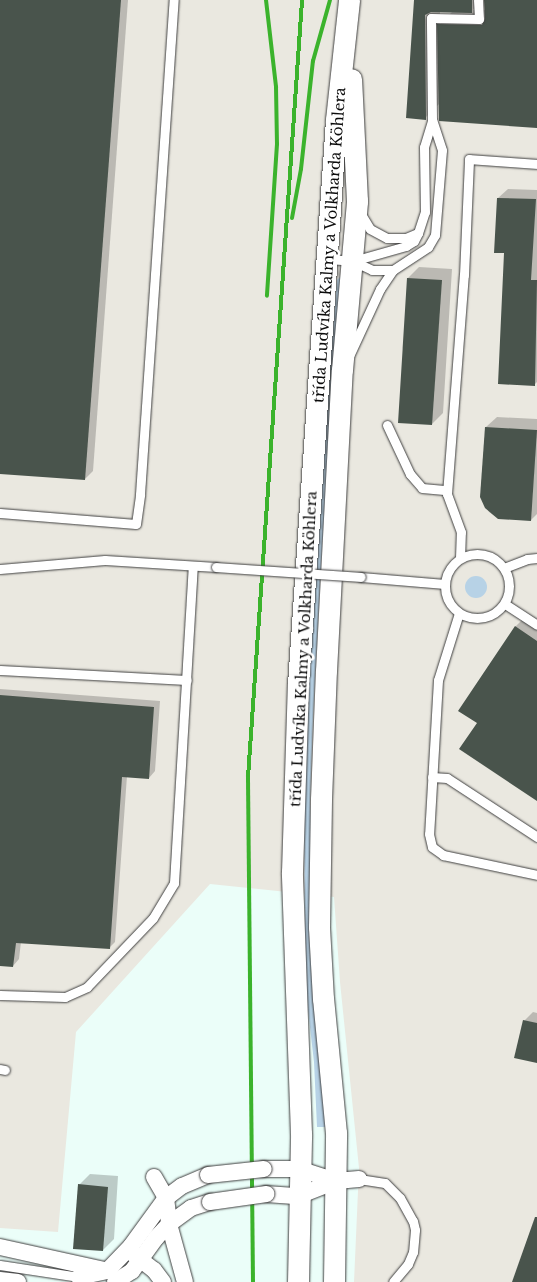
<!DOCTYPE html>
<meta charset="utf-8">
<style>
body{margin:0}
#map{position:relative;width:537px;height:1282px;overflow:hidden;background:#ebfef9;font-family:"Libre Baskerville",serif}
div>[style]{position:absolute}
.industrial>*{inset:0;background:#eae8e0}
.green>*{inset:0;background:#b7d2e6}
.round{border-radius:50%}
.shadow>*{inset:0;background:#0003}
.building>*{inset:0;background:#49544c}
.roads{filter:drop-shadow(0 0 1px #3f3f3f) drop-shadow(0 0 1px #3f3f3f)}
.service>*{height:9px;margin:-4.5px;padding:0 4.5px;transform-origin:4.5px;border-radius:4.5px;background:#fff}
.service>.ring{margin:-4.5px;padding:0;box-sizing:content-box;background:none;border:9px solid #fff;border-radius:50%}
.minor>*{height:16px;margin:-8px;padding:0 8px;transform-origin:8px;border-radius:8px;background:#fff}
.tertiary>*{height:21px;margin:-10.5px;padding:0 10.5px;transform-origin:10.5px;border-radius:10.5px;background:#fff}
.rail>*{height:4px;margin:-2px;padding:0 2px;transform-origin:2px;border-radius:2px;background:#3bb32c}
.bridges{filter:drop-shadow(0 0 1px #3f3f3f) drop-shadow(0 0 1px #3f3f3f)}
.service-bridge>*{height:9px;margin:-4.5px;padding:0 4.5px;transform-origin:4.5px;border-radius:4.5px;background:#fff}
.minor-bridge>*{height:16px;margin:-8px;padding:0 8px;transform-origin:8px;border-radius:8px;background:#fff}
span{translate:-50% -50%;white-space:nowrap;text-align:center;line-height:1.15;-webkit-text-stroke:5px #fff;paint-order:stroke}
.street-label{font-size:15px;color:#0c0c0c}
</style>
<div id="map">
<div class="industrial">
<i style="clip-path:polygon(0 0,537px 0,537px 1282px,354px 1282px,359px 1168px,340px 982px,334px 897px,210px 884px,76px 1032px,58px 1232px,0 1228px)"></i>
</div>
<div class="green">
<i style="clip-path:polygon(341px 276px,343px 280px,322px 549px,313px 717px,310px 802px,325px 1127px,317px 1127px,314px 1062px,305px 983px,304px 801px,306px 716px,323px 451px,337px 280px)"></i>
<i class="round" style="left:465px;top:576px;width:22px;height:22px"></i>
</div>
<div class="shadow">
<i style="clip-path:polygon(0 0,128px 0,93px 471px,85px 479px,0 473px)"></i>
<i style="clip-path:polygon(evenodd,416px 0,483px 0,473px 10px,486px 10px,485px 0,537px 0,537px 127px,440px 103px,425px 118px,416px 0,440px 11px,453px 11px,440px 24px,440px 11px)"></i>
<i style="clip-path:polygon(508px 189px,537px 190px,537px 382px,534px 385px,505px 252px,498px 198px)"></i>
<i style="clip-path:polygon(419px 267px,452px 269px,443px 413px,432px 424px,408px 278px)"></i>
<i style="clip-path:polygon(497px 417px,537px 419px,537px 514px,531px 520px,498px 518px,489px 512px,481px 497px,486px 427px)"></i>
<i style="clip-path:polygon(524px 618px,537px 627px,537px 800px,478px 722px,516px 626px)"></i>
<i style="clip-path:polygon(0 689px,160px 701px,155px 771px,149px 778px,127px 776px,115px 942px,109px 948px,21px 942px,19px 959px,13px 966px,0 965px)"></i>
<i style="clip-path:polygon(533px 1012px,537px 1013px,537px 1062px,524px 1021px)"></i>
<i style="clip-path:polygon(90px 1174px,118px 1176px,114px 1239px,103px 1250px,79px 1185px)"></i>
</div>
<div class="building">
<i style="clip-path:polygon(0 0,121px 0,85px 480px,0 474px)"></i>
<i style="clip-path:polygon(414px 0,472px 0,472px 13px,431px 12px,425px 15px,426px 120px,406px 118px)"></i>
<i style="clip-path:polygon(484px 0,537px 0,537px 128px,439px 121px,437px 24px,482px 25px,485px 19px)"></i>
<i style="clip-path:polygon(497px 198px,536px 199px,531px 280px,537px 280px,535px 386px,498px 384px,504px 253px,494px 253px)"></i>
<i style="clip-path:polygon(407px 278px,442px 280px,432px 425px,398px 423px)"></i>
<i style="clip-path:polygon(485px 427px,537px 430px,531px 521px,498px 519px,485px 508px,480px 497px)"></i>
<i style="clip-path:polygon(515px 626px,537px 641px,537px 801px,459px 749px,477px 723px,458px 711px)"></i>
<i style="clip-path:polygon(0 695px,154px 707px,149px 779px,122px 777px,110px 949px,16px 943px,13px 967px,0 966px)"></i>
<i style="clip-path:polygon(523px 1020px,537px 1023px,537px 1063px,514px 1058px)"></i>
<i style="clip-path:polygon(78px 1184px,108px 1187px,103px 1251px,73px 1249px)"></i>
<i style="clip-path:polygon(535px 1217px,537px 1217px,537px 1282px,512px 1282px)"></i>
</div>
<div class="roads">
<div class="service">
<i style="left:361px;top:214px;width:17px;rotate:59deg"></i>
<i style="left:370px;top:229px;width:19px;rotate:28deg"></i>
<i style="left:387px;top:238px;width:19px"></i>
<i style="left:406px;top:238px;width:13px;rotate:-23deg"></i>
<i style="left:327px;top:259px;width:26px;rotate:4deg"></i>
<i style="left:353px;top:261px;width:21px;rotate:25deg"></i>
<i style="left:372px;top:270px;width:21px"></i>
<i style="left:353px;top:261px;width:55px;rotate:-15.8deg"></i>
<i style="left:406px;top:246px;width:9px;rotate:-32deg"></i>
<i style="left:414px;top:241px;width:9px;rotate:-63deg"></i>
<i style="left:418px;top:233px;width:22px;rotate:-72deg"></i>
<i style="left:425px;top:212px;width:65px;rotate:-90.9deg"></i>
<i style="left:424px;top:147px;width:28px;rotate:-73deg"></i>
<i style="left:432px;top:120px;width:102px;rotate:-90.6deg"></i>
<i style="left:431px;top:18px;width:48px;rotate:1.2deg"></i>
<i style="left:479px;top:19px;width:19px;rotate:-93deg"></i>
<i style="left:349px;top:356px;width:74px;rotate:-65.2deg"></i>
<i style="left:380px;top:289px;width:23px;rotate:-56deg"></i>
<i style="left:393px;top:270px;width:42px;rotate:-33.3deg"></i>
<i style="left:428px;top:247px;width:14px;rotate:-60deg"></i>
<i style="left:435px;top:235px;width:85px;rotate:-85.3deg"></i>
<i style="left:442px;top:150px;width:32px;rotate:-108deg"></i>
<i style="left:387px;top:425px;width:54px;rotate:64.9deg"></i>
<i style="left:410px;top:474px;width:18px;rotate:49deg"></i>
<i style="left:422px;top:488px;width:25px;rotate:5deg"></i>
<i style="left:0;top:513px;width:136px;rotate:4.6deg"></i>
<i style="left:136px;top:524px;width:30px;rotate:-82deg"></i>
<i style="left:140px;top:494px;width:495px;rotate:-86.1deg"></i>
<i class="ring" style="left:445px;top:554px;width:55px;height:55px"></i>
<i style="left:460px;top:558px;width:26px;rotate:-88deg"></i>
<i style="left:461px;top:532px;width:40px;rotate:-110.2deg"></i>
<i style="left:447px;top:494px;width:220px;rotate:-85.6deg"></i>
<i style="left:464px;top:275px;width:116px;rotate:-87.5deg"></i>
<i style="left:469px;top:159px;width:68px;rotate:4.2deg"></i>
<i style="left:504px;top:568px;width:25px;rotate:-21deg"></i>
<i style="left:527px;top:559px;width:10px;rotate:-6deg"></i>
<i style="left:0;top:569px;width:105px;rotate:-4.9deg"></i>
<i style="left:105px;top:560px;width:111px;rotate:3.6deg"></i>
<i style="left:361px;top:577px;width:84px;rotate:4.8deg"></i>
<i style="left:505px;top:604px;width:38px;rotate:33deg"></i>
<i style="left:459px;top:613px;width:70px;rotate:107.4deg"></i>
<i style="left:438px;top:680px;width:154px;rotate:93.3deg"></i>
<i style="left:429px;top:834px;width:13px;rotate:77deg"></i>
<i style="left:432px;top:847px;width:14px;rotate:36deg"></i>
<i style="left:443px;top:855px;width:96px;rotate:12deg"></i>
<i style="left:0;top:670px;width:187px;rotate:3.1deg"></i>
<i style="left:432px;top:777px;width:15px;rotate:4deg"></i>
<i style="left:447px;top:778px;width:108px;rotate:33.2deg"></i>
<i style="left:0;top:995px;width:65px;rotate:1.8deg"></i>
<i style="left:65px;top:997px;width:24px;rotate:-24deg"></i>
<i style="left:87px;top:987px;width:95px;rotate:-46.3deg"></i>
<i style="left:153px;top:918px;width:41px;rotate:-59deg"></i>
<i style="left:174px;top:883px;width:317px;rotate:-86.6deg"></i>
<i style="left:0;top:1069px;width:5px;rotate:11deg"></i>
<i style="left:359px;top:1179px;width:26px;rotate:9deg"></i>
<i style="left:385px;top:1183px;width:21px;rotate:45deg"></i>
<i style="left:400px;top:1198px;width:26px;rotate:61deg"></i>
<i style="left:413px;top:1221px;width:9px;rotate:77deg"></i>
<i style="left:415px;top:1230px;width:22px;rotate:95deg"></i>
<i style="left:413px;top:1252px;width:13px;rotate:113deg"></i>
<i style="left:408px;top:1264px;width:23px;rotate:130deg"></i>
<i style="left:0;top:1265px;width:80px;rotate:8.6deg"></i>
</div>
<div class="minor">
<i style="left:264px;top:1169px;width:35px"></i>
<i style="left:299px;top:1169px;width:39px;rotate:18deg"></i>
<i style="left:154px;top:1177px;width:24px;rotate:60deg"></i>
<i style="left:166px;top:1198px;width:26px;rotate:83deg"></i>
<i style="left:169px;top:1224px;width:60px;rotate:74.6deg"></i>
<i style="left:266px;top:1194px;width:32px;rotate:4deg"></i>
<i style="left:298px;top:1196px;width:41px;rotate:-21.5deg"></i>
<i style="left:336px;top:1181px;width:23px;rotate:-5deg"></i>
<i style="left:0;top:1247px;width:107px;rotate:12.5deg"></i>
<i style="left:132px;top:1253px;width:28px;rotate:38deg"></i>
<i style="left:154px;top:1270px;width:15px;rotate:53deg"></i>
<i style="left:79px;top:1277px;width:29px;rotate:-12deg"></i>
<i style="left:107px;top:1271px;width:35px;rotate:-46deg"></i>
<i style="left:131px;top:1246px;width:59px;rotate:-53.9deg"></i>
<i style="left:166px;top:1198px;width:20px;rotate:-37deg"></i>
<i style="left:182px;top:1186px;width:28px;rotate:-23deg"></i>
<i style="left:0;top:1280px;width:18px;rotate:6deg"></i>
<i style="left:115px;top:1282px;width:20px;rotate:-33deg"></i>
<i style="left:132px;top:1271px;width:41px;rotate:-54deg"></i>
<i style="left:156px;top:1238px;width:19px;rotate:-47deg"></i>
<i style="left:169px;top:1224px;width:27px;rotate:-36deg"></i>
<i style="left:191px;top:1208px;width:20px;rotate:-18deg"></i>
</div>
<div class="tertiary">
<i style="left:298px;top:1282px;width:148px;rotate:-88.8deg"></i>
<i style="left:301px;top:1134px;width:262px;rotate:-92deg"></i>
<i style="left:292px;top:872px;width:188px;rotate:-88.2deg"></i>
<i style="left:298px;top:684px;width:565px;rotate:-86.15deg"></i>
<i style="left:336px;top:120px;width:121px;rotate:-83.8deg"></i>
<i style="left:334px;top:1282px;width:149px;rotate:-89.2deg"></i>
<i style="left:336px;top:1133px;width:135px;rotate:-95.5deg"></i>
<i style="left:323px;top:999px;width:72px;rotate:-93.2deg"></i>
<i style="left:319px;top:927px;width:128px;rotate:-89.1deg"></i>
<i style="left:321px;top:799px;width:128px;rotate:-87.8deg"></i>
<i style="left:326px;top:671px;width:301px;rotate:-87deg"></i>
<i style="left:342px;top:370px;width:170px;rotate:-84.9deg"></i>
<i style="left:357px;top:201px;width:122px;rotate:-92.8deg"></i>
</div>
</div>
<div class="rail">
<i style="left:266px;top:0;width:88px;rotate:83.4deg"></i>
<i style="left:276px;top:87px;width:57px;rotate:89deg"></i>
<i style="left:277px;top:144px;width:152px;rotate:93.8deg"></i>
<i style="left:292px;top:218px;width:50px;rotate:-79.6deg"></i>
<i style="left:301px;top:169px;width:109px;rotate:-83.7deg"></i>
<i style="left:313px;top:61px;width:63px;rotate:-74.4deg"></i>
<i style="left:253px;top:1282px;width:505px;rotate:-90.57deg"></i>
<i style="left:248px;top:777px;width:779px;rotate:-86.02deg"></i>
</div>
<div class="bridges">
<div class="service-bridge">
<i style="left:216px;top:567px;width:145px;rotate:3.9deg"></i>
</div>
<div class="minor-bridge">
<i style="left:208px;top:1175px;width:56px;rotate:-6.1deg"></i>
<i style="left:210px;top:1202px;width:57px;rotate:-8.1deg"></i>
</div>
</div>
<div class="street-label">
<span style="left:329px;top:245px;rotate:-86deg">třída Ludvíka Kalmy a Volkharda Köhlera</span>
<span style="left:303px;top:649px;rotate:-87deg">třída Ludvíka Kalmy a Volkharda Köhlera</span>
</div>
</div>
